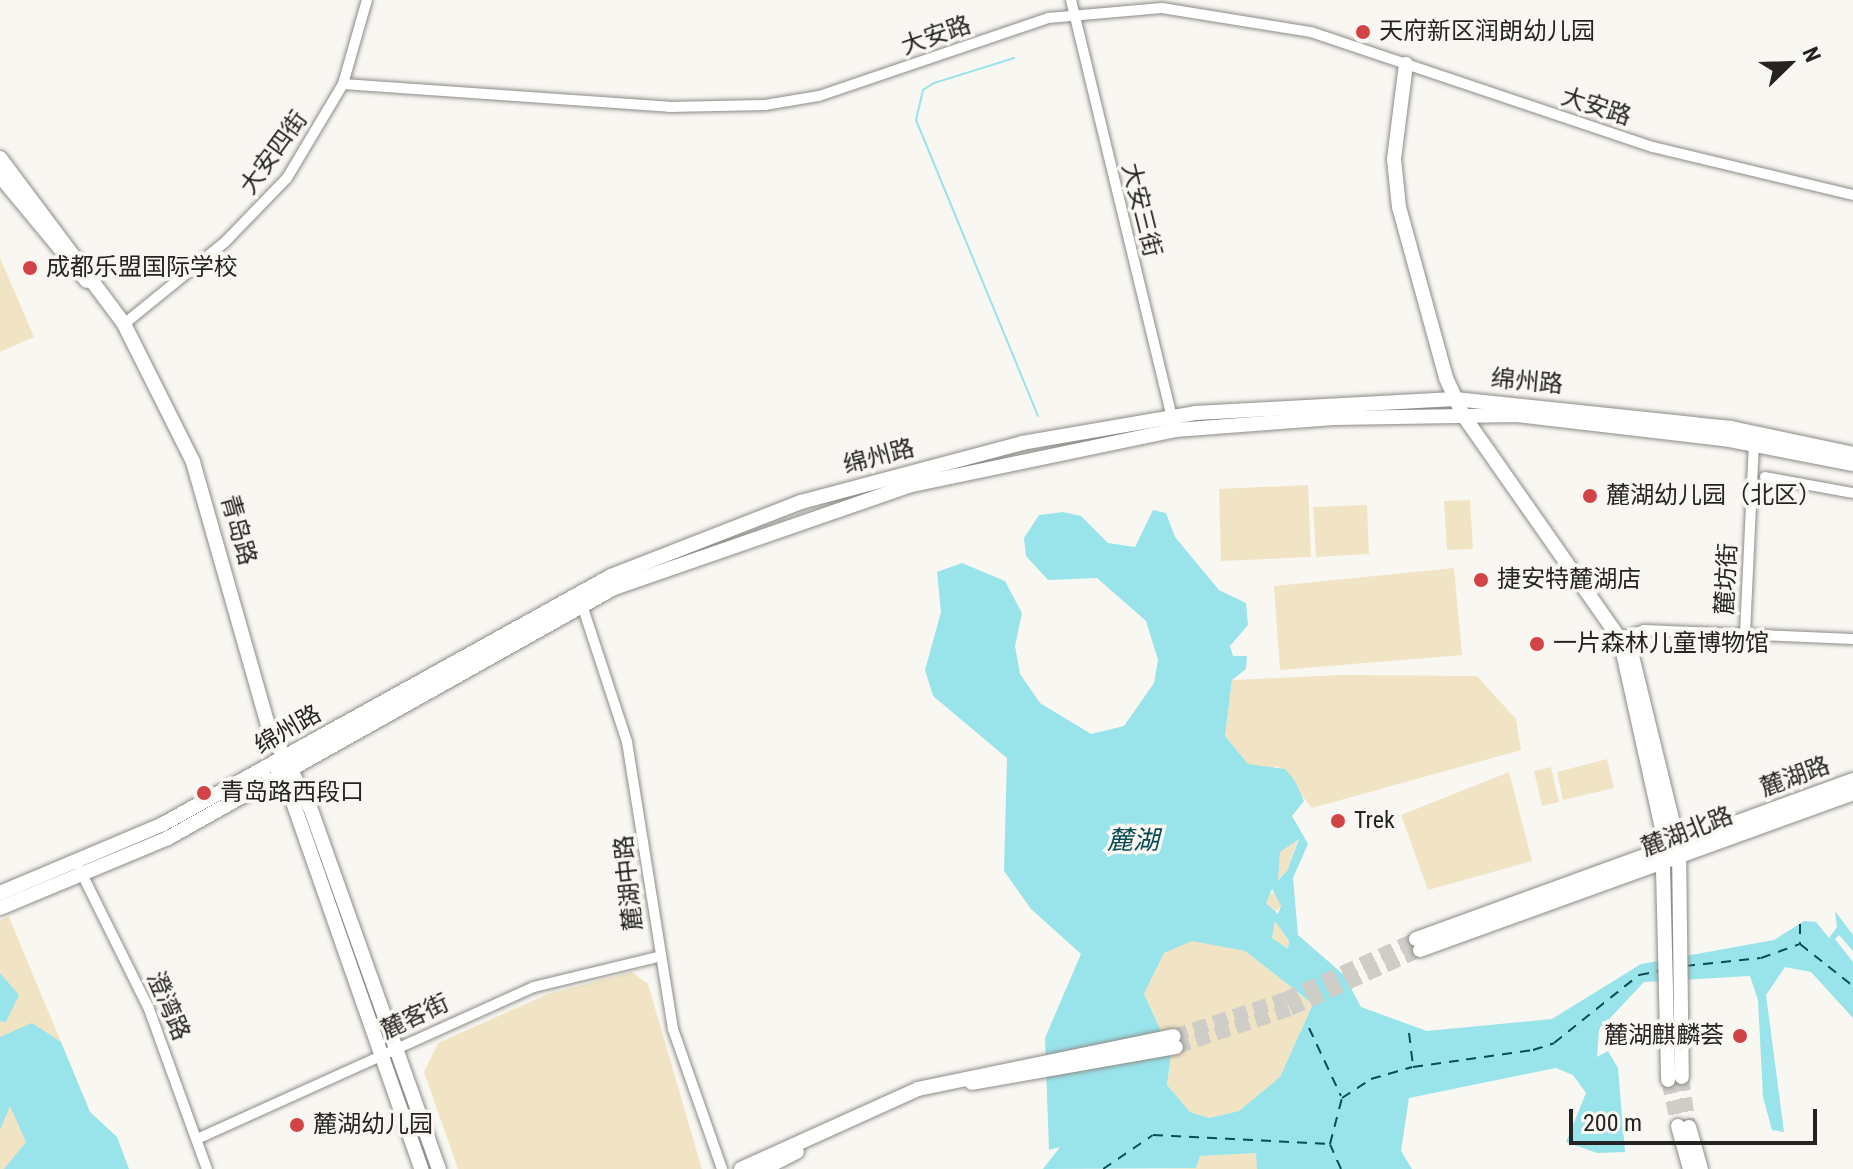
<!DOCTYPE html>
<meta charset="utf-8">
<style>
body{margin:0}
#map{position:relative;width:1853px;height:1169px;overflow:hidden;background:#f9f7f2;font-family:"Roboto Condensed","Noto Sans SC",sans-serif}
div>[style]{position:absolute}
.green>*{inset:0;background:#f1e4c4}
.round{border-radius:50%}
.water>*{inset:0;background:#99e3ea}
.stream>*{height:2px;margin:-1px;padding:0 1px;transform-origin:1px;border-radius:1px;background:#99e3ea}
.ferry>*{height:2px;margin-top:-1px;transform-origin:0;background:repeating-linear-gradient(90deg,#074c52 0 10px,transparent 0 18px)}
.secondary-tunnel>*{height:14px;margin-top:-7px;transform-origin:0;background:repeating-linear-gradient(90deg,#cfcdc8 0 14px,transparent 0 21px)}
.roads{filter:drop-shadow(0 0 2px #8d8b87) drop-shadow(0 0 2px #8d8b87)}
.street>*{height:10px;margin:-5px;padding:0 5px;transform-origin:5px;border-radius:5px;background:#fff}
.secondary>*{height:14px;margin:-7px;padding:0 7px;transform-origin:7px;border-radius:7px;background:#fff}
.dots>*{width:22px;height:22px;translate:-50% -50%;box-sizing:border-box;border:4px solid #f9f7f2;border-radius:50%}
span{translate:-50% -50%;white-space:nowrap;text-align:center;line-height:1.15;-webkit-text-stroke:7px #f9f7f2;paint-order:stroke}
.poi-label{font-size:24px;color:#252422}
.left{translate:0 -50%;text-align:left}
.right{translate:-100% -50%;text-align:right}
.street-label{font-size:24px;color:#252422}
.water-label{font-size:26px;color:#074c52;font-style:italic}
.north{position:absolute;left:1749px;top:24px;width:80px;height:80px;-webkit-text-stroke:6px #f9f7f2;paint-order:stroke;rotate:67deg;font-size:22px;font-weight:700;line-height:32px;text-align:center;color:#252422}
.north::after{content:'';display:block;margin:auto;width:28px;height:36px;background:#252422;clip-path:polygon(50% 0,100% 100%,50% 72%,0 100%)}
.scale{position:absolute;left:1569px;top:1109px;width:248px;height:36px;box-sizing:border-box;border:4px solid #252422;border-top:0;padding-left:10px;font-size:24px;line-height:28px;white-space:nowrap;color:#252422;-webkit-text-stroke:6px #f9f7f2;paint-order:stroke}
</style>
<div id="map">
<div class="green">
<i style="clip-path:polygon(0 258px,34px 337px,0 352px)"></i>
<i style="clip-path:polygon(1308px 485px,1311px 557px,1221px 561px,1219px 489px)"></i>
<i style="clip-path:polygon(1470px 500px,1473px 549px,1447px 550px,1444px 501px)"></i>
<i style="clip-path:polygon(1367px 505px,1369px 554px,1316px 557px,1313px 507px)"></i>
<i style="clip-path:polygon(1454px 568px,1462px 655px,1280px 670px,1274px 586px)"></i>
<i style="clip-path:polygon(1342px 675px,1477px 676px,1516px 719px,1521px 750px,1312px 808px,1278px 766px,1260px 771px,1248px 764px,1225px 736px,1232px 680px)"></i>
<i style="clip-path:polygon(1607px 759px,1614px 788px,1563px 800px,1557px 772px)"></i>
<i style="clip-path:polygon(1551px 767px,1559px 802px,1542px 806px,1534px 771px)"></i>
<i style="clip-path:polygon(1509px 772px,1532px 861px,1428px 890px,1401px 815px)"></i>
<i style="clip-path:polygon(1298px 839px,1287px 871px,1277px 880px,1280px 852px)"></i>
<i class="round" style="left:1264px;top:893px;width:18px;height:18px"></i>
<i style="clip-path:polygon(9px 917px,90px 1112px,117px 1137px,129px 1169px,0 1169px,0 920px)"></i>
<i style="clip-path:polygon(1275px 920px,1289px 942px,1288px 949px,1272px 939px)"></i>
<i style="clip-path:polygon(1192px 940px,1245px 951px,1313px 1004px,1280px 1077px,1239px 1111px,1209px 1118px,1190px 1112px,1167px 1085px,1171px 1053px,1144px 994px,1164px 953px)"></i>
<i style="clip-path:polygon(632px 972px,648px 984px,702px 1169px,458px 1169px,424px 1072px,438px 1043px,548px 994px)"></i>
<i style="clip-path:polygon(1257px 1153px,1257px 1169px,1155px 1169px,1196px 1168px,1200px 1156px)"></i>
</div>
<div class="water">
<i style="clip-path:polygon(evenodd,1153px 510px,1166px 513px,1175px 537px,1219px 590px,1246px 603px,1248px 625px,1230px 646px,1233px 656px,1247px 656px,1246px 669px,1232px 680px,1225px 736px,1248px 764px,1285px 769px,1295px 781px,1304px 801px,1292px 816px,1308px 844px,1293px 878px,1298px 935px,1344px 975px,1361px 1007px,1427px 1031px,1552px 1019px,1641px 964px,1774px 940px,1804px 921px,1816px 922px,1829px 938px,1837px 927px,1835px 911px,1853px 935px,1853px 951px,1839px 935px,1835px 939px,1853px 962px,1853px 1018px,1811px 972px,1785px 967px,1766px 995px,1784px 1132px,1772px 1130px,1763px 1097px,1758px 1000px,1750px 976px,1644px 982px,1599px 1030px,1597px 1057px,1608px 1051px,1618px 1068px,1625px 1152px,1597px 1153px,1566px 1142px,1586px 1093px,1573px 1075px,1556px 1068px,1409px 1098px,1401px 1151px,1412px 1169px,1257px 1169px,1256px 1153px,1200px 1156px,1196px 1168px,1043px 1169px,1060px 1147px,1049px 1150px,1045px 1038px,1081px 954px,1031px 909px,1004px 871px,1007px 758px,933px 696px,925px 670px,941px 612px,937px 572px,962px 563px,1005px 581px,1022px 613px,1015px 646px,1020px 674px,1040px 703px,1091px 734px,1124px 726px,1154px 683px,1158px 660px,1146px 621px,1097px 578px,1048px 580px,1026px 556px,1024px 538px,1039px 515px,1063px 512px,1081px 516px,1108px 543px,1135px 547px,1153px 510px,1299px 839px,1287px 871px,1278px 880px,1280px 852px,1299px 839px,1153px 510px,1272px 889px,1281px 906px,1278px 914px,1266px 903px,1272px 889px,1153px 510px,1275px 921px,1289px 941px,1288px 949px,1272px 938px,1275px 921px,1153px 510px,1192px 941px,1245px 951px,1313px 1004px,1280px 1077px,1239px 1111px,1209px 1118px,1190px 1112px,1167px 1085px,1171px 1053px,1144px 994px,1164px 953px,1192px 941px)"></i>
<i style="clip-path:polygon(0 973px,19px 995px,6px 1022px,0 1021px)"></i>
<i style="clip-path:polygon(32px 1023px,61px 1042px,90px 1112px,117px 1137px,129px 1169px,4px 1169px,26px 1142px,10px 1106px,0 1130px,0 1037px)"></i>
</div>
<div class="stream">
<i style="left:1014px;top:58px;width:84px;rotate:162.6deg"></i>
<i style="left:934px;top:83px;width:13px;rotate:148deg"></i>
<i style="left:923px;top:90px;width:31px;rotate:103deg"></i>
<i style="left:916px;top:120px;width:320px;rotate:67.6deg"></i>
</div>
<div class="ferry">
<i style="left:1800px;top:924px;width:20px;rotate:90deg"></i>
<i style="left:1800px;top:944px;width:68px;rotate:38.4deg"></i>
<i style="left:1685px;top:966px;width:76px;rotate:-6deg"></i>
<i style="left:1761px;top:958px;width:41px;rotate:-19.7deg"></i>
<i style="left:1309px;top:1028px;width:75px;rotate:64.8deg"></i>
<i style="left:1409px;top:1033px;width:34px;rotate:83deg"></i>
<i style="left:1413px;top:1067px;width:121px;rotate:-8.1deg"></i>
<i style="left:1533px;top:1050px;width:22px;rotate:-18deg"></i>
<i style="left:1554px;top:1043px;width:109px;rotate:-38.7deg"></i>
<i style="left:1639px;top:975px;width:20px;rotate:-11deg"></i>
<i style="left:1103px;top:1169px;width:60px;rotate:-34.2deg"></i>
<i style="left:1153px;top:1135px;width:177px;rotate:2.9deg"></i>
<i style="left:1341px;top:1169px;width:27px;rotate:-114deg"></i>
<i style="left:1330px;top:1144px;width:48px;rotate:-75.4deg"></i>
<i style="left:1342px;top:1098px;width:35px;rotate:-33deg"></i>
<i style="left:1371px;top:1079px;width:43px;rotate:-16.3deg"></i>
</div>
<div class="secondary-tunnel">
<i style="left:1174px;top:1036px;width:117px;rotate:-18.4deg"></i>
<i style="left:1285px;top:999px;width:144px;rotate:-24.6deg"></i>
<i style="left:1176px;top:1047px;width:120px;rotate:-18.4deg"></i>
<i style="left:1290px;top:1009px;width:143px;rotate:-24.4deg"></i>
<i style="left:1682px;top:1077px;width:50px;rotate:82deg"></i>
<i style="left:1668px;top:1080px;width:47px;rotate:77.7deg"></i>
</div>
<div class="roads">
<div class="street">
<i style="left:1071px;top:0;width:433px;rotate:76.4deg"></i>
<i style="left:343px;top:84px;width:327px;rotate:4deg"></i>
<i style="left:669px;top:107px;width:96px;rotate:-1.2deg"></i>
<i style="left:765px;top:105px;width:55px;rotate:-9.5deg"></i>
<i style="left:819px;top:96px;width:242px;rotate:-18.8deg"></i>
<i style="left:1048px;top:18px;width:114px;rotate:-5deg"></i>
<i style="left:1162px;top:8px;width:151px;rotate:9.2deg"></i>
<i style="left:1311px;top:32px;width:361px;rotate:18.6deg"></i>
<i style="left:1653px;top:147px;width:206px;rotate:13.5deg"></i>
<i style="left:124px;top:324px;width:130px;rotate:-39.1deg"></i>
<i style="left:225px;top:242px;width:89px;rotate:-45.9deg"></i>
<i style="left:287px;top:178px;width:109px;rotate:-59.2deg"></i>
<i style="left:343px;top:84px;width:87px;rotate:-74.1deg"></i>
<i style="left:1765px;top:477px;width:89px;rotate:10.3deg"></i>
<i style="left:581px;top:602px;width:147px;rotate:71.8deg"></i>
<i style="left:627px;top:742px;width:291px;rotate:80.9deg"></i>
<i style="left:673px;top:1029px;width:148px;rotate:70.7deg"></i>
<i style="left:1745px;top:633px;width:191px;rotate:-87.3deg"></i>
<i style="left:1620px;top:638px;width:25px;rotate:-18deg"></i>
<i style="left:1644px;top:630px;width:209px;rotate:2.5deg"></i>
<i style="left:80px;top:870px;width:155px;rotate:63.6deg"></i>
<i style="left:149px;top:1009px;width:170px;rotate:70.1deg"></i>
<i style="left:197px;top:1139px;width:370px;rotate:-24.3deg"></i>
<i style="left:534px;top:987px;width:128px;rotate:-13.6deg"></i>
</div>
<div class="secondary">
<i style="left:1406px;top:64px;width:96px;rotate:97.2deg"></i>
<i style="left:1394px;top:159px;width:48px;rotate:84.1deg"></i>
<i style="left:1399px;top:207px;width:177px;rotate:74.6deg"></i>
<i style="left:1446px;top:378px;width:41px;rotate:65.3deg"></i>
<i style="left:1463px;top:415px;width:294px;rotate:55deg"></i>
<i style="left:1632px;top:656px;width:197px;rotate:76.2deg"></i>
<i style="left:1679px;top:847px;width:230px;rotate:89.3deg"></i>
<i style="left:0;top:158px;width:207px;rotate:53.2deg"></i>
<i style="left:124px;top:324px;width:154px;rotate:63.4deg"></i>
<i style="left:193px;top:462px;width:277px;rotate:74.1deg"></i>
<i style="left:269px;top:728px;width:89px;rotate:62.6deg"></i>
<i style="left:310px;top:807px;width:384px;rotate:70.4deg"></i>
<i style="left:0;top:176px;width:136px;rotate:50.4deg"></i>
<i style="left:1620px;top:639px;width:194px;rotate:77.5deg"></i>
<i style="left:1662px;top:828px;width:252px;rotate:88.6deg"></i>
<i style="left:282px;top:771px;width:422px;rotate:70.7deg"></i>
<i style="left:0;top:893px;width:177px;rotate:-22.9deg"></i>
<i style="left:163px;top:824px;width:512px;rotate:-28.97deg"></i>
<i style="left:611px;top:576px;width:204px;rotate:-21.3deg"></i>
<i style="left:801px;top:502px;width:229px;rotate:-14.9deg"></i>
<i style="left:1022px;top:443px;width:176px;rotate:-9.8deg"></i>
<i style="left:1195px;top:413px;width:260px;rotate:-3.1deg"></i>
<i style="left:1455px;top:399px;width:278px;rotate:6deg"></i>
<i style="left:1731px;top:428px;width:125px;rotate:12deg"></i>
<i style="left:0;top:908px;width:182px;rotate:-22.6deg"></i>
<i style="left:168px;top:838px;width:511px;rotate:-29.27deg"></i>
<i style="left:614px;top:588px;width:315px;rotate:-19.1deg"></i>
<i style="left:912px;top:485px;width:269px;rotate:-11.8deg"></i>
<i style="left:1175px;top:430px;width:159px;rotate:-4.3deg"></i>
<i style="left:1334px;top:418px;width:183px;rotate:-0.9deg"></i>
<i style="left:1517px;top:415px;width:213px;rotate:6.7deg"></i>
<i style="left:1729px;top:440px;width:126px;rotate:11deg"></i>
<i style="left:1416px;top:939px;width:465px;rotate:-20deg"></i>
<i style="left:1420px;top:950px;width:461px;rotate:-19.9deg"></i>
<i style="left:972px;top:1083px;width:207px;rotate:-10deg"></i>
<i style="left:1678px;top:1126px;width:45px;rotate:74.4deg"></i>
<i style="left:1689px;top:1127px;width:44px;rotate:74.1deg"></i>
<i style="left:741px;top:1169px;width:194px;rotate:-24.3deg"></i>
<i style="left:918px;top:1089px;width:261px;rotate:-11.7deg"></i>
<i style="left:763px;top:1169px;width:38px;rotate:-27deg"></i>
</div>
</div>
<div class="dots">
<i style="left:1363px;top:32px;background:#d24346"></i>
<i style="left:30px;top:268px;background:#d24346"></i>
<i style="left:1590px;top:496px;background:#d24346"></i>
<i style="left:1481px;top:580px;background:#d24346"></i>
<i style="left:1537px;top:644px;background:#d24346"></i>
<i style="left:204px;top:793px;background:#d24346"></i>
<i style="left:1338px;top:821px;background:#d24346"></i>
<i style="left:1740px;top:1036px;background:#d24346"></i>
<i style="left:297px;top:1125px;background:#d24346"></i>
</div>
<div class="poi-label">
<span class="left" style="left:1379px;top:32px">天府新区润朗幼儿园</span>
<span class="left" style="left:46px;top:268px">成都乐盟国际学校</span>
<span class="left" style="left:1606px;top:496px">麓湖幼儿园（北区）</span>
<span class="left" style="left:1497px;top:580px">捷安特麓湖店</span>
<span class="left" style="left:1553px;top:644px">一片森林儿童博物馆</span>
<span class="left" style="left:220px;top:793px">青岛路西段口</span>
<span class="left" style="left:1354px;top:821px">Trek</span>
<span class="right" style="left:1724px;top:1036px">麓湖麒麟荟</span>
<span class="left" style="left:313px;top:1125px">麓湖幼儿园</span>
</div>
<div class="street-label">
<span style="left:936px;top:36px;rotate:-19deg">大安路</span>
<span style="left:1596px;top:107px;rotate:18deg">大安路</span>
<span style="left:274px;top:153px;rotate:-54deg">大安四街</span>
<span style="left:1141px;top:210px;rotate:76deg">大安三街</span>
<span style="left:1527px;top:382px;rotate:5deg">绵州路</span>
<span style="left:879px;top:457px;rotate:-15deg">绵州路</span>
<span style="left:238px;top:530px;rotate:74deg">青岛路</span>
<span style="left:1727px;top:579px;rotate:-87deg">麓坊街</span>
<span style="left:288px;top:730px;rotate:-30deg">绵州路</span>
<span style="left:1795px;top:777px;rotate:-20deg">麓湖路</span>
<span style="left:1687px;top:832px;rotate:-21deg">麓湖北路</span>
<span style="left:629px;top:883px;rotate:-96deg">麓湖中路</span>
<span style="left:168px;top:1006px;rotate:67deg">澄湾路</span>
<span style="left:415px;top:1017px;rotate:-25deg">麓客街</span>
</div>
<div class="water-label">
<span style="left:1133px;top:841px">麓湖</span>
</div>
<div class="north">N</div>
<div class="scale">200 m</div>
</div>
